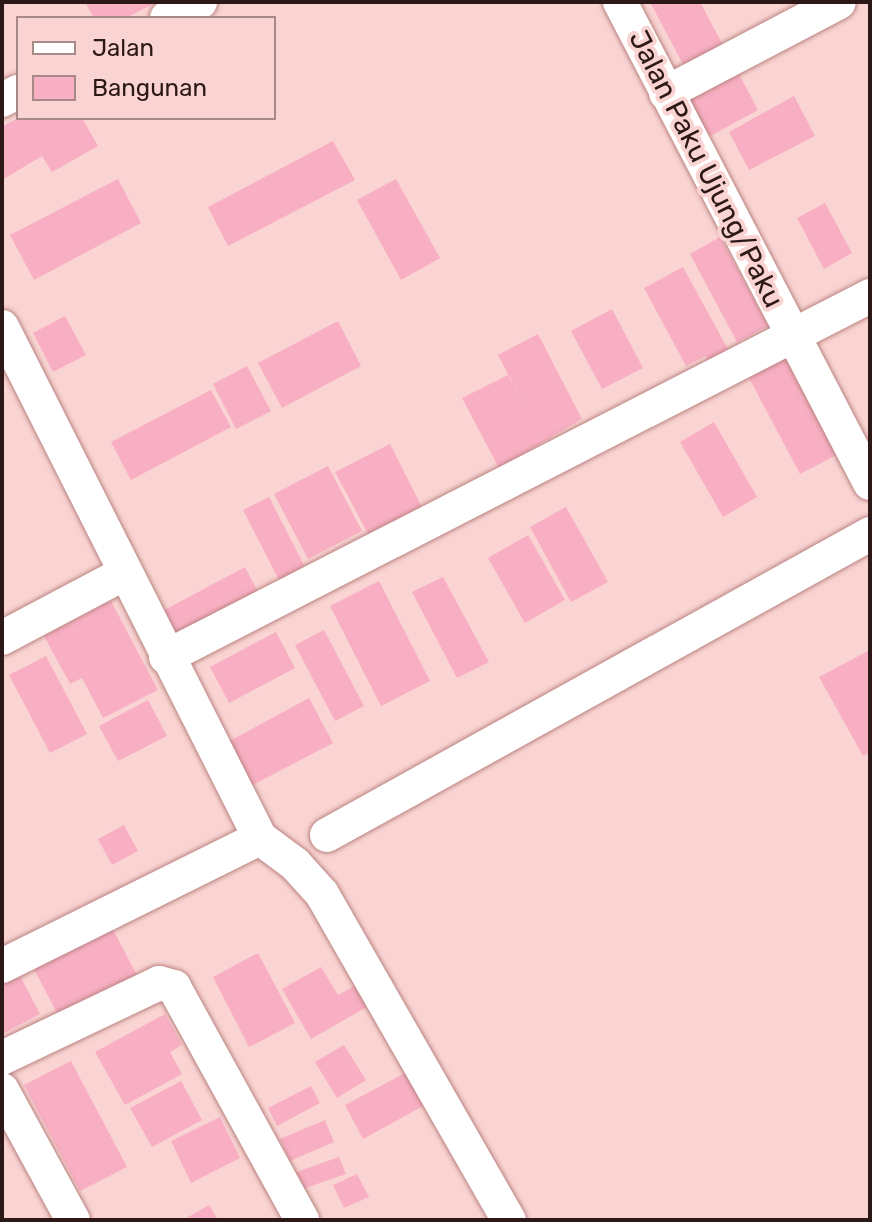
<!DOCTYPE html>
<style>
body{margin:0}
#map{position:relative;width:872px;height:1222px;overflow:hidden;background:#f9d4d2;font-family:Rubik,sans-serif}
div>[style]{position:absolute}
.building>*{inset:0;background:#f9afc3}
.roads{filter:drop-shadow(0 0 2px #ba8381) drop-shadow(0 0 2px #ba8381)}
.minor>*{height:34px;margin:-17px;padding:0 17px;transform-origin:17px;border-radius:17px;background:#fff}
span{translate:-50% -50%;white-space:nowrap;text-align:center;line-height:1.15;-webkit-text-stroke:8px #f9d4d2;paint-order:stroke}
.street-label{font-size:28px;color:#2d1818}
.frame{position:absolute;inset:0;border:4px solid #2d1818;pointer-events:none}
.legend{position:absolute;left:16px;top:16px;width:260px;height:104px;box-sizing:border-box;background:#f9d4d2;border:2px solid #a78988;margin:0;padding:10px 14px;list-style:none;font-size:24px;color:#2d1818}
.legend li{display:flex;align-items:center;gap:16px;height:40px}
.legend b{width:40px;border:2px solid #a78988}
</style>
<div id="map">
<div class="building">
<i style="clip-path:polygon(85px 2px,157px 2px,126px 18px,94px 18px)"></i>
<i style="clip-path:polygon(650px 2px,700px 2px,724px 47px,685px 68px)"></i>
<i style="clip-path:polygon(739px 74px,758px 110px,705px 139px,686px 103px)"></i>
<i style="clip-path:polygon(794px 96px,815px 136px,749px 170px,729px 132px)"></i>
<i style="clip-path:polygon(18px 118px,82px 118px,98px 146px,52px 172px,42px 156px,2px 180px,2px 127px)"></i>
<i style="clip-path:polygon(333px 141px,355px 180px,228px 246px,208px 207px)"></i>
<i style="clip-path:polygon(118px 179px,141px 223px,34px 280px,10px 235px)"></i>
<i style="clip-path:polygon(396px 179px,440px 258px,401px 280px,357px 200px)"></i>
<i style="clip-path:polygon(825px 203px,852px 253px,824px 269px,797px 218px)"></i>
<i style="clip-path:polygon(720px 237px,768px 326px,737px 342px,690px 254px)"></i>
<i style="clip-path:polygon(683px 267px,730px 353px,710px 364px,706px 356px,686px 366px,644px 288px)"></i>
<i style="clip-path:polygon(612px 309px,643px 368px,602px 389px,571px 331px)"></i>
<i style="clip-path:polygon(65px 316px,86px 355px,53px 372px,33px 333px)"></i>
<i style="clip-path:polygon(338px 321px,361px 366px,282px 408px,258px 363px)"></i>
<i style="clip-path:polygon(538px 334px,582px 419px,499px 468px,462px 398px,508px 375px,528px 412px,498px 355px)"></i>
<i style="clip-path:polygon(790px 354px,842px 452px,800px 474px,748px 376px)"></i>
<i style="clip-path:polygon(247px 366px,271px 411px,236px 429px,213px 384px)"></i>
<i style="clip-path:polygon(211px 390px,231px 427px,131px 480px,111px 442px)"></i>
<i style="clip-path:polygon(714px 422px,757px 497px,723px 517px,680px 442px)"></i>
<i style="clip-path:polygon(390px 444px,427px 517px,374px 545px,335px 472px)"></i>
<i style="clip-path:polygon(328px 466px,362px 531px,308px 559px,274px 494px)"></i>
<i style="clip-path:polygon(269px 497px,305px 567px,279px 580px,243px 510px)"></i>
<i style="clip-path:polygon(566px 507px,608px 582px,571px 602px,530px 527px)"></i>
<i style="clip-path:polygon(528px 535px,565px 600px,525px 623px,488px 558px)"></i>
<i style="clip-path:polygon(245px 567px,262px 600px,172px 647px,155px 615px)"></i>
<i style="clip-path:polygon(443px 577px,489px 662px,457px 678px,412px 592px)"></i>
<i style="clip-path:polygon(379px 581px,430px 681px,381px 706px,330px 606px)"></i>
<i style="clip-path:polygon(111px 601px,158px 690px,103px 718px,82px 678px,70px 684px,44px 636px)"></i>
<i style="clip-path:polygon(324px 630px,364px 706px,335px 721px,295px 645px)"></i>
<i style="clip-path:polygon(276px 632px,295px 668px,229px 703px,210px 667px)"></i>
<i style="clip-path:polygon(870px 650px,870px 752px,863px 756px,819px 677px)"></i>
<i style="clip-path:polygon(46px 656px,87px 734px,50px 753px,9px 675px)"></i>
<i style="clip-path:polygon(309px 698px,333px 743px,245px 789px,222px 745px)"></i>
<i style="clip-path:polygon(148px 700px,167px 736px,118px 761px,99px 726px)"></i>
<i style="clip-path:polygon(124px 825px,138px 851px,112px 865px,98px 839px)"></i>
<i style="clip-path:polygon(110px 924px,138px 977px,59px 1017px,32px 965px)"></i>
<i style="clip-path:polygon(258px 953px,295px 1023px,249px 1047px,213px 977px)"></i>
<i style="clip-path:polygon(321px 967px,338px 995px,367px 979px,379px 1000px,311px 1039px,282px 989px)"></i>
<i style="clip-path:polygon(17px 970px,40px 1014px,2px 1034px,2px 978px)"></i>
<i style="clip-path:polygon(165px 1014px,182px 1045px,170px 1052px,182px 1074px,125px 1105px,95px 1052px)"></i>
<i style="clip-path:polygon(344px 1045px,366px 1080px,337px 1098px,315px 1062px)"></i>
<i style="clip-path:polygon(71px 1061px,127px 1167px,80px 1191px,24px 1085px)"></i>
<i style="clip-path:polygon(405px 1073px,423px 1106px,363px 1139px,345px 1105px)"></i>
<i style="clip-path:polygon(181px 1081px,202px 1120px,152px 1147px,130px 1108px)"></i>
<i style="clip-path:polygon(311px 1086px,320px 1103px,277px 1126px,268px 1108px)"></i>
<i style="clip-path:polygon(220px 1117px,240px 1158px,191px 1183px,171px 1141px)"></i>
<i style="clip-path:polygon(325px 1120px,334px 1142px,290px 1161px,280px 1139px)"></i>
<i style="clip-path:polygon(339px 1157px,346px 1174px,297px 1191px,291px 1174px)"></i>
<i style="clip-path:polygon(357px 1174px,369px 1197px,344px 1208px,333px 1185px)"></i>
<i style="clip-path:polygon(209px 1205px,218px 1220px,183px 1220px)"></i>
</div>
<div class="roads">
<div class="minor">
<i style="left:620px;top:2px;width:542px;rotate:62.54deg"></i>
<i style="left:167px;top:18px;width:37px;rotate:-26deg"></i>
<i style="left:666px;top:93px;width:195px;rotate:-27.7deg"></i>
<i style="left:2px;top:100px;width:18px;rotate:-27deg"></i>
<i style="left:2px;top:327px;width:572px;rotate:63.21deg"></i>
<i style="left:260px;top:838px;width:44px;rotate:36.6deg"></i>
<i style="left:295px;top:864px;width:40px;rotate:48deg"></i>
<i style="left:322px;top:894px;width:376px;rotate:60.2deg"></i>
<i style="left:2px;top:638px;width:139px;rotate:-27.9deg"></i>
<i style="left:166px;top:657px;width:791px;rotate:-27.15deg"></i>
<i style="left:327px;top:835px;width:621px;rotate:-29deg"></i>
<i style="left:2px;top:966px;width:288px;rotate:-26.4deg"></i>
<i style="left:2px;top:1058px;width:174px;rotate:-25.5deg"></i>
<i style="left:159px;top:983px;width:16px;rotate:15deg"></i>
<i style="left:174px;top:987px;width:266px;rotate:61.2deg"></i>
<i style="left:2px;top:1090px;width:148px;rotate:61.4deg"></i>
</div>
</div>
<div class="street-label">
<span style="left:706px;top:169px;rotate:63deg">Jalan Paku Ujung/Paku</span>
</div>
<div class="frame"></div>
<ul class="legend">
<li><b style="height:10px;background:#fff"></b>Jalan</li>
<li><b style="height:22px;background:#f9afc3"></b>Bangunan</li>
</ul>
</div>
